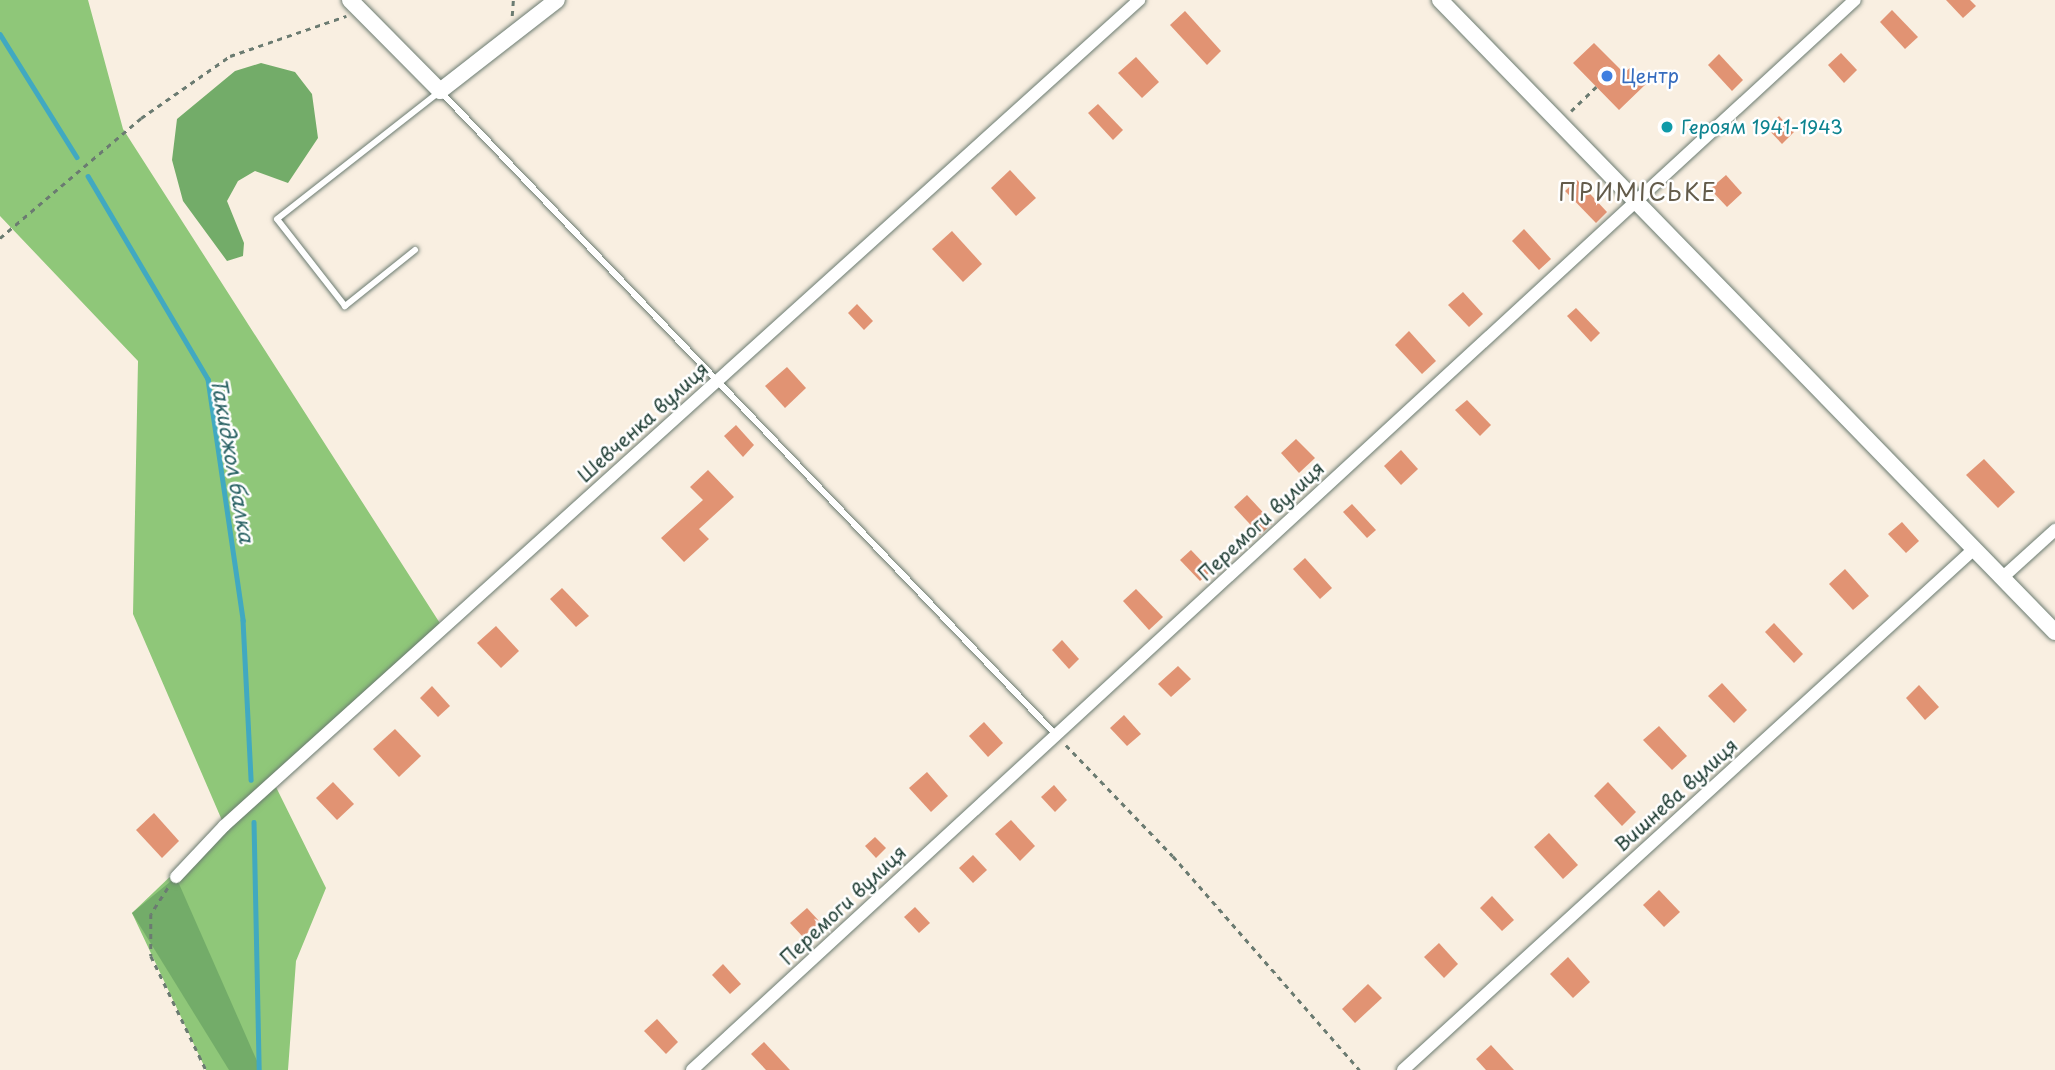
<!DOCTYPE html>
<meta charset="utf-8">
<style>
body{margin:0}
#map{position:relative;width:2055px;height:1070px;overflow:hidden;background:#f9efe1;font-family:"Playpen Sans",sans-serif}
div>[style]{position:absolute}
.green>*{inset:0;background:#8fc779}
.forest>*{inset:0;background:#73ac69}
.stream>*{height:4.5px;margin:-2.25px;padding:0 2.25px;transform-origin:2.25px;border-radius:2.25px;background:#41a9c1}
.building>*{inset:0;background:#e19373}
.path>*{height:2.5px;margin-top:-1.25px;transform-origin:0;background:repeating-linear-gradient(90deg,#6b7b71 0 5px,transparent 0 10px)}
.roads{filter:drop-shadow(0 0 2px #6b7b71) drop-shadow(0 0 2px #6b7b71)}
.service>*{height:6px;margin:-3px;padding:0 3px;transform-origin:3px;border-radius:3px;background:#fff}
.minor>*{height:12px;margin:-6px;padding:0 6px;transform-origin:6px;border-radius:6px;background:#fff}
.tertiary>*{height:16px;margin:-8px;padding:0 8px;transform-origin:8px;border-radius:8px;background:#fff}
.dots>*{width:19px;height:19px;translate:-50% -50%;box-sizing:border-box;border:4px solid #fff;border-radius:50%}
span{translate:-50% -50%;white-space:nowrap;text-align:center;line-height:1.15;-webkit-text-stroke:5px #fff;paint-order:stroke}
.shop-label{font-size:19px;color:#366cbe}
.left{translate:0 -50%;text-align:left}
.culture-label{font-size:19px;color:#0d838f}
.street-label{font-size:19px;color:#1f3d34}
.water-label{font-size:21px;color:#2b6365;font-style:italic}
.quarter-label{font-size:23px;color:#635b4a;letter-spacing:2px}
</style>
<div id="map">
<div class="green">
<i style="clip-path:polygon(0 0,88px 0,123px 129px,443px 628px,273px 781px,326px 888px,296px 961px,288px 1070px,206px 1070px,132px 913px,224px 825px,133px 614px,138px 361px,0 216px)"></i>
</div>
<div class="forest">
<i style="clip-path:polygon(261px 63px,295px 72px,312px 94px,318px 138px,288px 183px,255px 171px,238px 181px,227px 201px,244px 243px,243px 256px,227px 261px,183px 201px,172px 160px,177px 119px,235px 71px)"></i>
<i style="clip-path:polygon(176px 877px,261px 1070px,229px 1070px,132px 913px)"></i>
</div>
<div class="stream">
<i style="left:0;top:34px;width:145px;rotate:58deg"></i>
<i style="left:88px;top:176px;width:236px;rotate:59.4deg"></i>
<i style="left:208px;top:379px;width:244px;rotate:81.7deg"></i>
<i style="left:243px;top:620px;width:160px;rotate:87.1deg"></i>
<i style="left:254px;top:822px;width:248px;rotate:88.8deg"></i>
</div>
<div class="building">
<i style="clip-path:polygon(1946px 0,1970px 0,1976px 6px,1963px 18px)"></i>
<i style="clip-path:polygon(1892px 10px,1918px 37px,1905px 49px,1880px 22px)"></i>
<i style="clip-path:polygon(1185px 11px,1221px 51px,1207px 65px,1170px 25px)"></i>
<i style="clip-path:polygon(1594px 43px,1624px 73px,1631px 67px,1647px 83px,1619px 110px,1573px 63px)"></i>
<i style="clip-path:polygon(1841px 53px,1857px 70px,1844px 83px,1828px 65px)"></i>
<i style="clip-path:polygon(1719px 54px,1743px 80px,1732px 91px,1708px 65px)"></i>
<i style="clip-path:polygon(1136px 57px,1159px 82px,1142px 98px,1118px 73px)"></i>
<i style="clip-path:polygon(1098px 104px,1123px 130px,1113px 140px,1088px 113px)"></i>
<i style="clip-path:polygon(1779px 116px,1794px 132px,1782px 144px,1767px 128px)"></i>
<i style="clip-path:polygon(1010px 170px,1036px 198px,1016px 216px,991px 188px)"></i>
<i style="clip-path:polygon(1726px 175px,1742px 193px,1727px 207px,1710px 189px)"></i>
<i style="clip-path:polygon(1577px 180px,1607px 212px,1596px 223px,1565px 191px)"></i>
<i style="clip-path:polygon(1524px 229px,1551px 259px,1539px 270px,1512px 241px)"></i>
<i style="clip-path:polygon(952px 231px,982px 264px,963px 282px,932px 249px)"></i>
<i style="clip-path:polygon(1463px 292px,1483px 314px,1469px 327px,1448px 305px)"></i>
<i style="clip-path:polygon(857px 304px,873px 321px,864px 330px,848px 313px)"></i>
<i style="clip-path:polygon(1576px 308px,1600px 333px,1591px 342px,1567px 316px)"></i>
<i style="clip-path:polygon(1409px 331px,1436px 361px,1422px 374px,1395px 345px)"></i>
<i style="clip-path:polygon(787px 367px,806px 388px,785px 408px,765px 386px)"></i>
<i style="clip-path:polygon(1467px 400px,1491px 425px,1480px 436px,1455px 410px)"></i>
<i style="clip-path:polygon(736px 425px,754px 445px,743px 457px,724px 436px)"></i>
<i style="clip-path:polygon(1296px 439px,1315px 458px,1299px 473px,1281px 453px)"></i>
<i style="clip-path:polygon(1401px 450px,1418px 469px,1401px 485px,1384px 466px)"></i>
<i style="clip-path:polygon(1984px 459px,2015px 492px,1998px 508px,1966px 475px)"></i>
<i style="clip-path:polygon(708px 470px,734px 497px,699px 529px,709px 539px,684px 562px,661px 538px,703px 500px,690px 487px)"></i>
<i style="clip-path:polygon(1247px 495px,1273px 523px,1260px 535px,1234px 507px)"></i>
<i style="clip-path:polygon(1352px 504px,1376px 530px,1367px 538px,1343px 512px)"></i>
<i style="clip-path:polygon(1902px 522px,1919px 541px,1906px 553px,1888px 534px)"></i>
<i style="clip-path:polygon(1191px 550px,1211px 571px,1200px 581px,1180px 560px)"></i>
<i style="clip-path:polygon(1305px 558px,1332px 588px,1320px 599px,1293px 569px)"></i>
<i style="clip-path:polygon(1845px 569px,1869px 596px,1853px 610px,1829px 584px)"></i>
<i style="clip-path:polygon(562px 588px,589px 616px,576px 627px,550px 599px)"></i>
<i style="clip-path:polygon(1136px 589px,1163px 617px,1149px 630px,1123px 601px)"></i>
<i style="clip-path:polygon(1774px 623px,1803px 654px,1794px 663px,1765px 632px)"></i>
<i style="clip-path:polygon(496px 626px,519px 651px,501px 668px,477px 643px)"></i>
<i style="clip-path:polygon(1062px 640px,1079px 659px,1069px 669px,1052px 650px)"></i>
<i style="clip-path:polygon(1178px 666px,1191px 679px,1171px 697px,1158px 684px)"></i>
<i style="clip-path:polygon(1722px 683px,1747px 710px,1734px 723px,1708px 696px)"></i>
<i style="clip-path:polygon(1919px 685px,1939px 707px,1925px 720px,1906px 698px)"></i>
<i style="clip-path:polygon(432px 686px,450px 706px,438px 717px,420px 698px)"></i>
<i style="clip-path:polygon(1124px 715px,1141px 734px,1127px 746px,1110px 728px)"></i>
<i style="clip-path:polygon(984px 722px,1003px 743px,988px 757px,969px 736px)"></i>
<i style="clip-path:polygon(1659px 726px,1687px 756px,1672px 770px,1643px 740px)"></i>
<i style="clip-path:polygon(395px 729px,421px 756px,399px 777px,373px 749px)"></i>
<i style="clip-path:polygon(927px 772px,948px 796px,931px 812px,909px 788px)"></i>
<i style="clip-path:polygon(333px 782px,354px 804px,337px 820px,316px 798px)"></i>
<i style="clip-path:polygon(1608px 782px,1636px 812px,1622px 826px,1594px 796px)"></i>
<i style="clip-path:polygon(1054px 785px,1067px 800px,1055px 812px,1041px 797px)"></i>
<i style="clip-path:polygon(154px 813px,179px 841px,162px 858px,136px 830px)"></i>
<i style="clip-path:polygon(1011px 820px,1035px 846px,1020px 861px,995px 834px)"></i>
<i style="clip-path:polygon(1549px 833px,1578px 865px,1563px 879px,1534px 847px)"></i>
<i style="clip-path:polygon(875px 837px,886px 848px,876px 858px,865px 846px)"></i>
<i style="clip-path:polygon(973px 855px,987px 870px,973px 883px,959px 868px)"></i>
<i style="clip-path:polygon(1659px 890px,1680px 912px,1664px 927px,1643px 905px)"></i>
<i style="clip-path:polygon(1492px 896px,1514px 920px,1502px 931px,1480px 908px)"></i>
<i style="clip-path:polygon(915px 907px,930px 923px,919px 933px,904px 917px)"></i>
<i style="clip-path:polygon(807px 908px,820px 922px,803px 937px,790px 923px)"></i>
<i style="clip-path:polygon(1439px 943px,1458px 964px,1444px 978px,1424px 957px)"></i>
<i style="clip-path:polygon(1568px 957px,1590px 982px,1573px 998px,1550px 974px)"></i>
<i style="clip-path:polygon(723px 964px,741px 984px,730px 994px,712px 975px)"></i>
<i style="clip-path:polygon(1368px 984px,1382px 998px,1355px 1023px,1342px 1009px)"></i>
<i style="clip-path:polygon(657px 1019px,678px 1042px,666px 1054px,644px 1031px)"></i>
<i style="clip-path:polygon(764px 1042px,790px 1070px,766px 1070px,751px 1054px)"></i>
<i style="clip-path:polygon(1491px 1045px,1514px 1070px,1486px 1070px,1476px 1059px)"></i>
</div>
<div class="path">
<i style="left:512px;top:16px;width:16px;rotate:-86deg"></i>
<i style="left:1571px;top:111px;width:35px;rotate:-44deg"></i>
<i style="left:0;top:238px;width:185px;rotate:-40.4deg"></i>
<i style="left:141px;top:118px;width:108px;rotate:-34.9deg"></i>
<i style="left:230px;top:56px;width:123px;rotate:-19deg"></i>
<i style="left:1066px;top:745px;width:154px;rotate:46.1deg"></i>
<i style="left:1173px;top:856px;width:284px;rotate:48.9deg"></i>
<i style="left:168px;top:888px;width:31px;rotate:123deg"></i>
<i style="left:151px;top:914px;width:42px;rotate:90deg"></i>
<i style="left:151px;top:956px;width:127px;rotate:64.2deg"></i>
</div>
<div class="roads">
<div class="service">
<i style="left:415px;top:250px;width:90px;rotate:141.3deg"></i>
<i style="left:345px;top:306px;width:110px;rotate:-128deg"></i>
<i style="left:277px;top:219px;width:207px;rotate:-38.1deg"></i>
<i style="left:440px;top:91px;width:891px;rotate:46.27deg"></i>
</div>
<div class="minor">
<i style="left:2002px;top:578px;width:72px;rotate:-42.2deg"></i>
<i style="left:176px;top:877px;width:70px;rotate:-46.7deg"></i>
<i style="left:224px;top:826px;width:1233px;rotate:-42.07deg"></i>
<i style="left:692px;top:1070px;width:1580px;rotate:-42.62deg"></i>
<i style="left:1403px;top:1070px;width:773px;rotate:-42.38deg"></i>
</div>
<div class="tertiary">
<i style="left:350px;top:0;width:128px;rotate:45.3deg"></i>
<i style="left:440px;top:91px;width:148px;rotate:-37.9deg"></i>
<i style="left:1440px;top:0;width:882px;rotate:45.78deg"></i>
</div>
</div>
<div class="dots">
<i style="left:1607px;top:76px;background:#3f7fe0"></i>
<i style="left:1667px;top:127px;background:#0f9aa8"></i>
</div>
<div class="shop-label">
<span class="left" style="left:1621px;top:76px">Центр</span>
</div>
<div class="culture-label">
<span class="left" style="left:1681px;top:127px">Героям 1941-1943</span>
</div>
<div class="street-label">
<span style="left:643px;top:422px;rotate:-42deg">Шевченка вулиця</span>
<span style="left:1261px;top:521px;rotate:-43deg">Перемоги вулиця</span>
<span style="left:1676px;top:795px;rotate:-42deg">Вишнева вулиця</span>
<span style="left:843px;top:905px;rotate:-43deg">Перемоги вулиця</span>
</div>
<div class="water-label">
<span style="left:234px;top:460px;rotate:80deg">Такиджол балка</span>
</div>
<div class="quarter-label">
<span style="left:1638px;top:192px">ПРИМІСЬКЕ</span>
</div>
</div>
